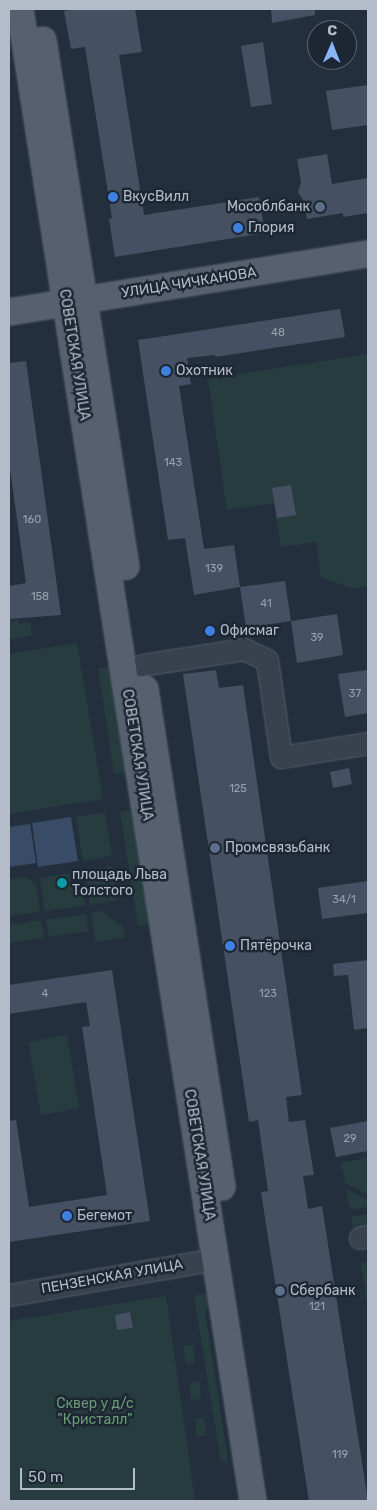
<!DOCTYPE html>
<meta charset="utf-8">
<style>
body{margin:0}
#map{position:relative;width:377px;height:1510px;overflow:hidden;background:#242f3e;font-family:Rubik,sans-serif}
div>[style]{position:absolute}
.green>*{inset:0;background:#263c3f}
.water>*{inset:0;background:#394c67}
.building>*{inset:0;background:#455162}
.roads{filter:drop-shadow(0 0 1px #565f6c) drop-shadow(0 0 1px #565f6c)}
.minor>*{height:21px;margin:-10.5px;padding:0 10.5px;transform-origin:10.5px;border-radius:10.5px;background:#38414e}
.major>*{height:26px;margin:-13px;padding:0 13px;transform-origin:13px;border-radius:13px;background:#56606e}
.dots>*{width:14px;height:14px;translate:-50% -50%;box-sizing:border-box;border:2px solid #1d2633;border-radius:50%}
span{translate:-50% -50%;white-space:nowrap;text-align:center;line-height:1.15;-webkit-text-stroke:5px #1d2633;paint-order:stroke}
.number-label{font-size:11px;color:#98a1af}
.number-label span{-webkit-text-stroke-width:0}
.poi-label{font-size:14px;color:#b4bcc9}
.left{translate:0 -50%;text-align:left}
.right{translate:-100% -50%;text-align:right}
.street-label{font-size:14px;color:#b4bcc9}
.park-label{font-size:14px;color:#6b9a76}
.frame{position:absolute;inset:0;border:10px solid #b4bcc9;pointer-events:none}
.north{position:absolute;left:307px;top:20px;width:50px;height:50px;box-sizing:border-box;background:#1d2633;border:1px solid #59626f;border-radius:50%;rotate:1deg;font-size:14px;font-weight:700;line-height:20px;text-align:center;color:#b4bcc9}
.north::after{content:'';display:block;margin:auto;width:18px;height:22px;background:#8ab4f8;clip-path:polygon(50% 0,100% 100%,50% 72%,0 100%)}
.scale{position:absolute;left:20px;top:1468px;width:115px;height:22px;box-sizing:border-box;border:2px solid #b4bcc9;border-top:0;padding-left:6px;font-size:15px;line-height:18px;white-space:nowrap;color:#b4bcc9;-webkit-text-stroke:4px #1d2633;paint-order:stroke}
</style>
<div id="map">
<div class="green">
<i style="clip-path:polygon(368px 354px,368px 586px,353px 589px,321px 577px,316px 542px,281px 547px,274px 503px,227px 510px,208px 379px)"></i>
<i style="clip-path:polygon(18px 620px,19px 624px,30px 622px,32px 635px,9px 640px,9px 621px)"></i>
<i style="clip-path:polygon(77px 643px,103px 799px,9px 814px,9px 654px)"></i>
<i style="clip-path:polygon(109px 667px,126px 772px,114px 774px,98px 668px)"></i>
<i style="clip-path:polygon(131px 810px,149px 924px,138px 926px,120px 812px)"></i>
<i style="clip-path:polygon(105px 812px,112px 856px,83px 861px,76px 817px)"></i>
<i style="clip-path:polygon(113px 866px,118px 900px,90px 905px,85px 871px)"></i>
<i style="clip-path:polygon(80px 872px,85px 905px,45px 911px,40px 878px)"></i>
<i style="clip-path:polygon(26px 877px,36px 884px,40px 912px,9px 916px,9px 879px)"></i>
<i style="clip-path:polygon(101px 911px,123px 927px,125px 937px,95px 942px,91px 913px)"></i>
<i style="clip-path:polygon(86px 914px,88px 931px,49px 937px,46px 920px)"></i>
<i style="clip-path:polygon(41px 920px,44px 938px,9px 943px,9px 925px)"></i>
<i style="clip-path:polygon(67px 1035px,79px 1108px,41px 1115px,28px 1042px)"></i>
<i style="clip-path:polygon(368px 1158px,368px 1195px,345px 1183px,341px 1163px)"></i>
<i style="clip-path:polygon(346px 1189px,368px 1200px,368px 1207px,350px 1210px)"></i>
<i style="clip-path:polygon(368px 1214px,368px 1228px,354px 1231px,351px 1217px)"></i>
<i style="clip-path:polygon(368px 1262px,368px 1309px,361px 1263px)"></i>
<i style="clip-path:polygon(208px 1294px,210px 1303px,205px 1312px,228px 1461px,221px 1462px,194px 1296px)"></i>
<i style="clip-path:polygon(166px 1296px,195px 1501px,9px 1501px,9px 1321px)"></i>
<i style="clip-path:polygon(193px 1345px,195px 1362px,186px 1364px,183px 1346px)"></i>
<i style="clip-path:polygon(199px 1381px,201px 1399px,191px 1400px,189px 1383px)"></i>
<i style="clip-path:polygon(204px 1418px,207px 1435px,197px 1437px,195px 1419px)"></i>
</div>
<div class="water">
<i style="clip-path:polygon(71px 817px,78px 861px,38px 867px,32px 823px)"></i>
<i style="clip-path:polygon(30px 824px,36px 863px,9px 867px,9px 827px)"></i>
</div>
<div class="building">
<i style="clip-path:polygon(76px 9px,135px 9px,142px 52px,119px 55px,144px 215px,259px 197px,265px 233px,115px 257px,109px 219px,112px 218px,85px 47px,71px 49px,64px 11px)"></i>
<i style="clip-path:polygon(271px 9px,315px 9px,315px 15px,272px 23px)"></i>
<i style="clip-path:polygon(263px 42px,272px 104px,251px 107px,241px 46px)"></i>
<i style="clip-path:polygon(368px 85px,368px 125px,332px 130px,326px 91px)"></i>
<i style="clip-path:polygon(327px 154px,332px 184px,368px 178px,368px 213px,343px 217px,343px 213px,307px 219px,304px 201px,298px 192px,301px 182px,297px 159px)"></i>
<i style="clip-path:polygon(340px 309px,345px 337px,215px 357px,215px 355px,187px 358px,191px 384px,179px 386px,204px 549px,234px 545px,240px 587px,194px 595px,185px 538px,168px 540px,138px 340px)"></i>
<i style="clip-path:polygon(26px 361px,61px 615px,9px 619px,9px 586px,26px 583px,9px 462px,9px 363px)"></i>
<i style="clip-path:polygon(291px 485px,296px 515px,277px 518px,272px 488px)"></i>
<i style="clip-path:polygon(285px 581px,291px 621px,246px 628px,240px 587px)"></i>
<i style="clip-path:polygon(337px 614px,343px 655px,297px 663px,291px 621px)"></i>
<i style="clip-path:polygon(216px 670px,219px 688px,243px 685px,302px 1095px,286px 1097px,289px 1122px,305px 1120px,314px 1175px,303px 1176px,308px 1209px,322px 1206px,368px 1501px,309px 1501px,261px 1192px,268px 1191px,258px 1120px,249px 1122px,183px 674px)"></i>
<i style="clip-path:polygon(368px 670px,368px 713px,345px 717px,338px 674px)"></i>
<i style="clip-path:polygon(349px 768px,352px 784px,333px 788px,330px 772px)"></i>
<i style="clip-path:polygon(368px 881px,368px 913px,322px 919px,318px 888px)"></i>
<i style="clip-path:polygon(368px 960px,368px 1028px,354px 1030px,348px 975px,334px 976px,333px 964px)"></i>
<i style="clip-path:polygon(112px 970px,150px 1221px,9px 1242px,9px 1121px,16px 1120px,29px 1207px,107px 1195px,82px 1027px,90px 1026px,86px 1002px,9px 1014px,9px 985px)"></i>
<i style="clip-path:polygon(368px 1121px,368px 1151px,336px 1157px,330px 1128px)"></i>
<i style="clip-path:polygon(130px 1312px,133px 1328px,117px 1330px,115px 1315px)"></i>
</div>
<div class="roads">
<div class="minor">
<i style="left:142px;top:665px;width:103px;rotate:-8.9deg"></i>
<i style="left:244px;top:649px;width:25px;rotate:26deg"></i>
<i style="left:267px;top:660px;width:98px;rotate:81.8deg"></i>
<i style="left:281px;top:757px;width:88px;rotate:-9.1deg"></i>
<i style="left:360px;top:1238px;width:8px;rotate:-14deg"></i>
<i style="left:9px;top:1295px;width:209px;rotate:-9.9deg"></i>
</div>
<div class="major">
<i style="left:20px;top:9px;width:1510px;rotate:81.12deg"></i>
<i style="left:43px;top:40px;width:533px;rotate:81.05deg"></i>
<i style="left:9px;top:312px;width:364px;rotate:-9.2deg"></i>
<i style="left:145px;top:689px;width:504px;rotate:81.21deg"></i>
</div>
</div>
<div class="dots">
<i style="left:113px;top:197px;background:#3f7fe0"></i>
<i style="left:320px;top:207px;background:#5c6f8a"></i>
<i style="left:238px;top:228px;background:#3f7fe0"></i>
<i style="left:166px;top:371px;background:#3f7fe0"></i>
<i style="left:210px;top:631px;background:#3f7fe0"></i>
<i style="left:215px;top:848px;background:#5c6f8a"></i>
<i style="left:62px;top:883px;background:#0f9aa8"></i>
<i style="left:230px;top:946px;background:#3f7fe0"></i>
<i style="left:67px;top:1216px;background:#3f7fe0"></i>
<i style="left:280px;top:1291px;background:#5c6f8a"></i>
</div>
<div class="number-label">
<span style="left:278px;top:333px">48</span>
<span style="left:173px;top:463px">143</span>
<span style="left:32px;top:520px">160</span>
<span style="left:214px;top:569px">139</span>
<span style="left:40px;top:597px">158</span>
<span style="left:266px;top:604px">41</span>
<span style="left:317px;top:638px">39</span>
<span style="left:355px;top:694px">37</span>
<span style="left:238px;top:789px">125</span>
<span style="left:344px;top:900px">34/1</span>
<span style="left:45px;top:994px">4</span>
<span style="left:268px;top:994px">123</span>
<span style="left:350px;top:1139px">29</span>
<span style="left:317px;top:1307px">121</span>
<span style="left:340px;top:1455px">119</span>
</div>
<div class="poi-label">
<span class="left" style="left:123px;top:197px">ВкусВилл</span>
<span class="right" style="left:310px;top:207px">Мособлбанк</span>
<span class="left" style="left:248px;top:228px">Глория</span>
<span class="left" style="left:176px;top:371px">Охотник</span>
<span class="left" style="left:220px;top:631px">Офисмаг</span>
<span class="left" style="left:225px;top:848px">Промсвязьбанк</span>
<span class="left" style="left:72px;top:883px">площадь Льва<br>Толстого</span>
<span class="left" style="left:240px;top:946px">Пятёрочка</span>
<span class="left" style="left:77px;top:1216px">Бегемот</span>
<span class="left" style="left:290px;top:1291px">Сбербанк</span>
</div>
<div class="street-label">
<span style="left:189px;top:283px;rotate:-9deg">УЛИЦА ЧИЧКАНОВА</span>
<span style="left:74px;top:355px;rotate:81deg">СОВЕТСКАЯ УЛИЦА</span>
<span style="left:137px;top:755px;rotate:81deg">СОВЕТСКАЯ УЛИЦА</span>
<span style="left:199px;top:1155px;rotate:81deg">СОВЕТСКАЯ УЛИЦА</span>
<span style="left:112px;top:1277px;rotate:-10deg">ПЕНЗЕНСКАЯ УЛИЦА</span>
</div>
<div class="park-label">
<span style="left:95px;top:1412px">Сквер у д/с<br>"Кристалл"</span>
</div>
<div class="frame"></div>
<div class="north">С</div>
<div class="scale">50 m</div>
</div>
